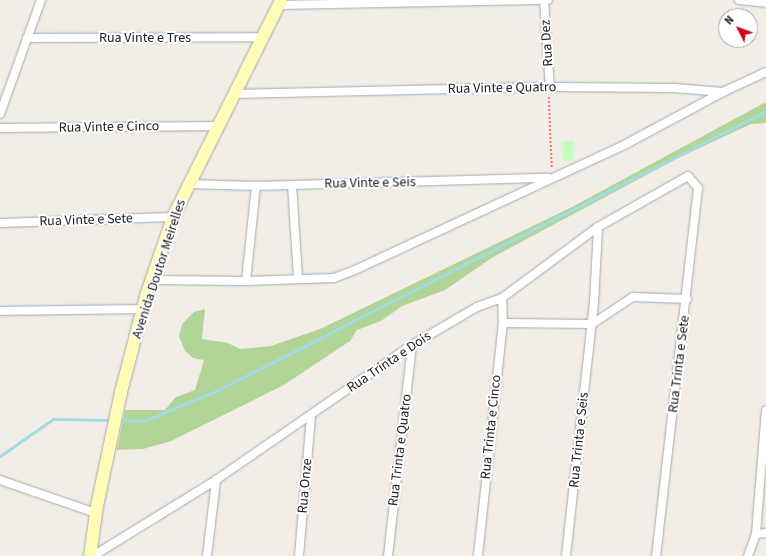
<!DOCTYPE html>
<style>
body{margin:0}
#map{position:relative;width:766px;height:556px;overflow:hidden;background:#f2ede7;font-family:"Source Sans 3",sans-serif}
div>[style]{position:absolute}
.forest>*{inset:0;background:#b0d597}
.park>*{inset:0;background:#c2ffc1}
.stream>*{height:3px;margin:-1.5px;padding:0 1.5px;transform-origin:1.5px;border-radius:1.5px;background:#a3dbe4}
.path>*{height:1.5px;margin-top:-0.75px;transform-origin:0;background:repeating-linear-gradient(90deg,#ff6c6b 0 2px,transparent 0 4px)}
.roads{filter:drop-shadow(0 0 1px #a8a8a8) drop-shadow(0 0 1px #a8a8a8)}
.street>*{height:8px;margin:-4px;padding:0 4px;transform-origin:4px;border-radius:4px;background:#fff}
.secondary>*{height:12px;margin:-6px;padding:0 6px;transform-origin:6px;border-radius:6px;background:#fffcb8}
span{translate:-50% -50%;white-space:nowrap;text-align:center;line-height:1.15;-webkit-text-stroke:4px #fff;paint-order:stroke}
.street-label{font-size:14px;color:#212121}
.north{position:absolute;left:718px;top:8px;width:40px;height:40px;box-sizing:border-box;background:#fff;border:1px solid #a6a6a6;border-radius:50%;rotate:312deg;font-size:11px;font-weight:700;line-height:16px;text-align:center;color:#212121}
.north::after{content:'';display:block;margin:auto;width:14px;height:18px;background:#d20014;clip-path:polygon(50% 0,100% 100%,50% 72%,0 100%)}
</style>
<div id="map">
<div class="forest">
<i style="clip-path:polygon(766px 102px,766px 123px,751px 124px,678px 158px,493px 257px,445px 290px,402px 306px,381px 321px,357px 330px,350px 341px,284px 385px,171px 441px,143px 449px,117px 450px,125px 410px,165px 410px,176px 397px,195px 390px,204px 360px,193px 358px,185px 351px,179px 336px,182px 324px,194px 312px,205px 309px,202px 339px,228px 343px,240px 349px,271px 346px,320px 329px,572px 207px)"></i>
</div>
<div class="park">
<i style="clip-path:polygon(562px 141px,574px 141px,574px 161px,563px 161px)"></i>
</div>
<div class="stream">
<i style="left:117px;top:420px;width:27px;rotate:2deg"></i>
<i style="left:144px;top:421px;width:80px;rotate:-22.7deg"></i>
<i style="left:218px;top:390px;width:615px;rotate:-26.98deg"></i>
<i style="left:0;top:456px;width:65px;rotate:-34.9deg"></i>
<i style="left:53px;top:419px;width:59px;rotate:1deg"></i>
</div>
<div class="path">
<i style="left:549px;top:97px;width:72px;rotate:87.6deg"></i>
</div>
<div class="roads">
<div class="street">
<i style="left:544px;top:0;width:87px;rotate:86.1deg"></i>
<i style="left:739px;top:0;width:27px;rotate:6deg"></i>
<i style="left:280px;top:5px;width:268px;rotate:-1.1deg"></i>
<i style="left:27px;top:38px;width:236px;rotate:-0.2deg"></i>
<i style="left:234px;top:94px;width:316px;rotate:-1.3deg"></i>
<i style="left:550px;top:87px;width:124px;rotate:0.5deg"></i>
<i style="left:674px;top:88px;width:49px;rotate:4.7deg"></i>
<i style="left:723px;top:92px;width:47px;rotate:-24.9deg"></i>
<i style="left:0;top:114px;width:121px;rotate:-70.2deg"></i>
<i style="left:0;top:128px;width:218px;rotate:-0.5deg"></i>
<i style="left:188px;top:184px;width:68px;rotate:1.7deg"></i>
<i style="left:256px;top:186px;width:292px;rotate:-1.6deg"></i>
<i style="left:292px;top:185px;width:93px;rotate:86.3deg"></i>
<i style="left:0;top:223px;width:173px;rotate:-2deg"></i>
<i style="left:152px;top:280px;width:94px;rotate:0.6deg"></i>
<i style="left:246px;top:281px;width:96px;rotate:-84deg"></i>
<i style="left:246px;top:281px;width:88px;rotate:-2deg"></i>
<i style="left:334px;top:278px;width:22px;rotate:-21deg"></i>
<i style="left:355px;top:270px;width:299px;rotate:-24.9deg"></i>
<i style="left:626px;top:144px;width:110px;rotate:-28.2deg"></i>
<i style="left:0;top:311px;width:143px;rotate:-0.8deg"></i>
<i style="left:503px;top:323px;width:89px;rotate:0.6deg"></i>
<i style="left:592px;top:324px;width:49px;rotate:-33.4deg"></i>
<i style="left:633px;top:297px;width:54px;rotate:2.1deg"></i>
<i style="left:0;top:480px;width:102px;rotate:19deg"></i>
<i style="left:756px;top:534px;width:10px;rotate:-6deg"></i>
<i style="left:93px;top:556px;width:145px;rotate:-31.7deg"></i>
<i style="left:216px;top:480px;width:238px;rotate:-34.6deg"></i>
<i style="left:412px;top:345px;width:75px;rotate:-30.3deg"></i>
<i style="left:477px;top:307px;width:27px;rotate:-20deg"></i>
<i style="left:502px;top:298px;width:119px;rotate:-36.5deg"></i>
<i style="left:598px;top:227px;width:103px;rotate:-29.5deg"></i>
<i style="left:688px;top:176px;width:16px;rotate:50deg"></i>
<i style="left:698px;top:188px;width:370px;rotate:96.5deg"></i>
<i style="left:207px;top:556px;width:77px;rotate:-83.2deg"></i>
<i style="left:299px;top:556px;width:141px;rotate:-85.1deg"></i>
<i style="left:388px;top:556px;width:212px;rotate:-83.5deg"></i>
<i style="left:478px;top:556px;width:234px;rotate:-83.9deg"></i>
<i style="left:503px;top:323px;width:25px;rotate:-92deg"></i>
<i style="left:566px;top:556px;width:256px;rotate:-83.7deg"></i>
<i style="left:594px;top:302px;width:75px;rotate:-86.9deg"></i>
<i style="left:748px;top:556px;width:23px;rotate:-70deg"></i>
<i style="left:756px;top:534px;width:124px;rotate:-85.4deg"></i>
</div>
<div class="secondary">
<i style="left:90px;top:556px;width:50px;rotate:-82deg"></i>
<i style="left:97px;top:506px;width:116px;rotate:-78.1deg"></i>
<i style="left:121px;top:392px;width:99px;rotate:-75.4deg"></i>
<i style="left:146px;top:296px;width:83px;rotate:-71.1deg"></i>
<i style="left:173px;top:217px;width:242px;rotate:-63.5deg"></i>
</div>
</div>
<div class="street-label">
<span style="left:145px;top:38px">Rua Vinte e Tres</span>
<span style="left:547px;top:43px;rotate:-94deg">Rua Dez</span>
<span style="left:502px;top:88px;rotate:-1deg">Rua Vinte e Quatro</span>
<span style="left:109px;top:127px;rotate:-1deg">Rua Vinte e Cinco</span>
<span style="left:370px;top:183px;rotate:-1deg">Rua Vinte e Seis</span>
<span style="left:86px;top:220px;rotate:-2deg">Rua Vinte e Sete</span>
<span style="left:159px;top:269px;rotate:-72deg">Avenida Doutor Meirelles</span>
<span style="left:389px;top:362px;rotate:-34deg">Rua Trinta e Dois</span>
<span style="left:679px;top:364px;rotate:-83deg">Rua Trinta e Sete</span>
<span style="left:491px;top:427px;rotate:-84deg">Rua Trinta e Cinco</span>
<span style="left:579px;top:440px;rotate:-84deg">Rua Trinta e Seis</span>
<span style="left:400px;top:450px;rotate:-83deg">Rua Trinta e Quatro</span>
<span style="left:305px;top:486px;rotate:-85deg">Rua Onze</span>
</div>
<div class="north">N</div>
</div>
